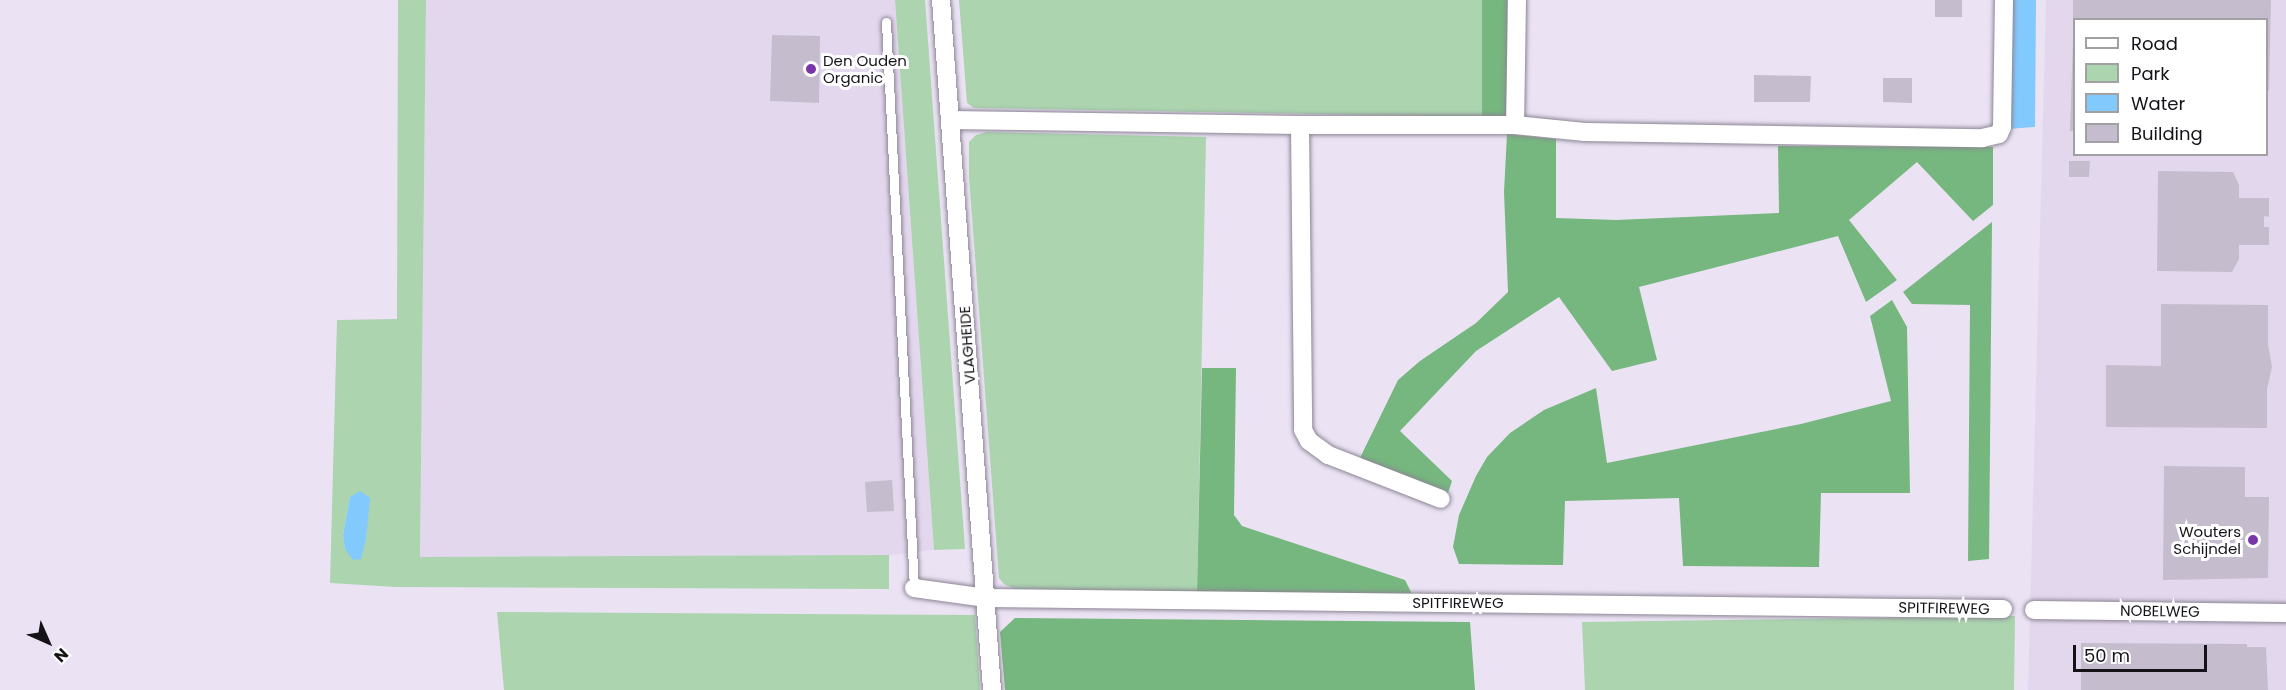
<!DOCTYPE html>
<style>
body{margin:0}
#map{position:relative;width:2286px;height:690px;overflow:hidden;background:#ebe3f4;font-family:Poppins,sans-serif}
div>[style]{position:absolute}
.built>*{inset:0;background:#e3d7ee}
.green>*{inset:0;background:#abd4af}
.forest>*{inset:0;background:#76b67f}
.water>*{inset:0;background:#82c9fd}
.building>*{inset:0;background:#c5bdcd}
.roads{filter:drop-shadow(0 0 2px #8c8594) drop-shadow(0 0 2px #8c8594)}
.lane>*{height:9px;margin:-4.5px;padding:0 4.5px;transform-origin:4.5px;border-radius:4.5px;background:#fff}
.street>*{height:18px;margin:-9px;padding:0 9px;transform-origin:9px;border-radius:9px;background:#fff}
.dots>*{width:16px;height:16px;translate:-50% -50%;box-sizing:border-box;border:3px solid #fff;border-radius:50%}
span{translate:-50% -50%;white-space:nowrap;text-align:center;line-height:1.15;-webkit-text-stroke:6px #fff;paint-order:stroke}
.poi-label{font-size:15px;color:#151218}
.left{translate:0 -50%;text-align:left}
.right{translate:-100% -50%;text-align:right}
.street-label{font-size:15px;color:#151218}
.legend{position:absolute;left:2073px;top:18px;width:195px;height:138px;box-sizing:border-box;background:#fff;border:2px solid #a1a0a3;margin:0;padding:8px 10px;list-style:none;font-size:18px;color:#151218}
.legend li{display:flex;align-items:center;gap:12px;height:30px}
.legend b{width:30px;border:2px solid #a1a0a3}
.north{position:absolute;left:18px;top:612px;width:60px;height:60px;-webkit-text-stroke:4px #fff;paint-order:stroke;rotate:135deg;font-size:16px;font-weight:700;line-height:24px;text-align:center;color:#151218}
.north::after{content:'';display:block;margin:auto;width:21px;height:27px;background:#151218;clip-path:polygon(50% 0,100% 100%,50% 72%,0 100%)}
.scale{position:absolute;left:2073px;top:645px;width:134px;height:27px;box-sizing:border-box;border:3px solid #151218;border-top:0;padding-left:8px;font-size:18px;line-height:21px;white-space:nowrap;color:#151218;-webkit-text-stroke:4px #fff;paint-order:stroke}
</style>
<div id="map">
<div class="built">
<i style="clip-path:polygon(426px 0,895px 0,934px 550px,889px 555px,420px 557px)"></i>
<i style="clip-path:polygon(evenodd,2046px 0,2286px 0,2286px 690px,2028px 690px,2046px 0,2074px 20px,2266px 20px,2266px 154px,2074px 154px,2074px 20px)"></i>
</div>
<div class="green">
<i style="clip-path:polygon(evenodd,398px 0,426px 0,420px 557px,889px 555px,889px 589px,396px 587px,330px 583px,337px 320px,397px 319px,398px 0,350px 497px,367px 518px,366px 539px,345px 549px,343px 535px,350px 497px)"></i>
<i style="clip-path:polygon(895px 0,925px 0,965px 549px,934px 550px)"></i>
<i style="clip-path:polygon(959px 0,1482px 0,1482px 117px,974px 108px,967px 103px)"></i>
<i style="clip-path:polygon(987px 132px,1206px 137px,1197px 592px,1015px 589px,1004px 584px,999px 578px,969px 176px,969px 142px,976px 135px)"></i>
<i style="clip-path:polygon(497px 612px,975px 615px,980px 690px,504px 690px)"></i>
<i style="clip-path:polygon(2015px 616px,2014px 690px,1585px 690px,1582px 622px)"></i>
</div>
<div class="forest">
<i style="clip-path:polygon(1482px 0,1507px 0,1507px 118px,1482px 117px)"></i>
<i style="clip-path:polygon(1507px 134px,1556px 139px,1556px 218px,1616px 220px,1779px 213px,1778px 146px,1993px 147px,1993px 205px,1973px 221px,1917px 162px,1849px 220px,1897px 280px,1866px 302px,1838px 236px,1639px 287px,1657px 360px,1612px 371px,1559px 297px,1476px 351px,1400px 431px,1452px 481px,1447px 496px,1358px 462px,1398px 380px,1420px 361px,1476px 323px,1508px 292px,1504px 192px)"></i>
<i style="clip-path:polygon(1992px 222px,1989px 559px,1968px 561px,1970px 305px,1912px 304px,1903px 292px)"></i>
<i style="clip-path:polygon(1892px 300px,1907px 327px,1910px 493px,1821px 493px,1819px 567px,1683px 566px,1679px 498px,1565px 501px,1563px 565px,1459px 564px,1453px 547px,1459px 515px,1476px 476px,1487px 457px,1510px 433px,1544px 410px,1596px 388px,1607px 463px,1801px 424px,1891px 401px,1870px 316px)"></i>
<i style="clip-path:polygon(1202px 368px,1236px 368px,1234px 515px,1242px 526px,1405px 580px,1413px 596px,1197px 592px)"></i>
<i style="clip-path:polygon(1015px 618px,1470px 622px,1475px 690px,1005px 690px,1000px 632px)"></i>
</div>
<div class="water">
<i style="clip-path:polygon(2011px 0,2036px 0,2035px 127px,2008px 129px)"></i>
<i style="clip-path:polygon(360px 491px,370px 498px,366px 539px,361px 559px,353px 560px,345px 549px,343px 535px,350px 497px)"></i>
</div>
<div class="building">
<i style="clip-path:polygon(1935px 0,1962px 0,1962px 17px,1935px 17px)"></i>
<i style="clip-path:polygon(2073px 0,2271px 0,2269px 90px,2266px 90px,2266px 20px,2073px 20px)"></i>
<i style="clip-path:polygon(772px 35px,820px 36px,819px 103px,770px 101px)"></i>
<i style="clip-path:polygon(2073px 39px,2074px 39px,2074px 131px,2070px 131px)"></i>
<i style="clip-path:polygon(1754px 75px,1811px 76px,1810px 102px,1754px 102px)"></i>
<i style="clip-path:polygon(1883px 78px,1912px 78px,1912px 103px,1883px 102px)"></i>
<i style="clip-path:polygon(2069px 161px,2090px 161px,2089px 177px,2069px 177px)"></i>
<i style="clip-path:polygon(2158px 171px,2233px 172px,2239px 185px,2239px 198px,2269px 198px,2269px 217px,2264px 216px,2264px 227px,2269px 227px,2269px 245px,2239px 245px,2239px 259px,2232px 272px,2157px 271px)"></i>
<i style="clip-path:polygon(2161px 304px,2268px 305px,2268px 344px,2272px 367px,2267px 389px,2267px 428px,2106px 427px,2106px 365px,2161px 366px)"></i>
<i style="clip-path:polygon(2164px 466px,2245px 467px,2245px 497px,2269px 497px,2268px 578px,2163px 580px)"></i>
<i style="clip-path:polygon(892px 480px,894px 511px,867px 512px,865px 482px)"></i>
<i style="clip-path:polygon(2081px 643px,2247px 644px,2247px 647px,2266px 647px,2268px 690px,2081px 690px)"></i>
</div>
<div class="roads">
<div class="lane">
<i style="left:886px;top:22px;width:567px;rotate:87.17deg"></i>
</div>
<div class="street">
<i style="left:941px;top:0;width:692px;rotate:85.77deg"></i>
<i style="left:1517px;top:0;width:125px;rotate:90.9deg"></i>
<i style="left:1515px;top:125px;width:70px;rotate:5.7deg"></i>
<i style="left:1585px;top:132px;width:397px;rotate:0.9deg"></i>
<i style="left:1982px;top:138px;width:17px;rotate:-13deg"></i>
<i style="left:1999px;top:134px;width:8px;rotate:-67deg"></i>
<i style="left:2002px;top:127px;width:127px;rotate:-89.1deg"></i>
<i style="left:950px;top:120px;width:350px;rotate:0.8deg"></i>
<i style="left:1300px;top:125px;width:215px"></i>
<i style="left:1300px;top:125px;width:305px;rotate:89.4deg"></i>
<i style="left:1303px;top:430px;width:13px;rotate:61deg"></i>
<i style="left:1309px;top:441px;width:24px;rotate:36deg"></i>
<i style="left:1328px;top:455px;width:121px;rotate:21.3deg"></i>
<i style="left:914px;top:588px;width:73px;rotate:7.9deg"></i>
<i style="left:986px;top:598px;width:1017px;rotate:0.62deg"></i>
<i style="left:2034px;top:610px;width:252px;rotate:0.7deg"></i>
</div>
</div>
<div class="dots">
<i style="left:811px;top:69px;background:#7a35a8"></i>
<i style="left:2253px;top:540px;background:#7a35a8"></i>
</div>
<div class="poi-label">
<span class="left" style="left:823px;top:69px">Den Ouden<br>Organic</span>
<span class="right" style="left:2241px;top:540px">Wouters<br>Schijndel</span>
</div>
<div class="street-label">
<span style="left:967px;top:345px;rotate:-94deg">VLAGHEIDE</span>
<span style="left:1458px;top:603px">SPITFIREWEG</span>
<span style="left:1944px;top:608px;rotate:1deg">SPITFIREWEG</span>
<span style="left:2160px;top:611px;rotate:1deg">NOBELWEG</span>
</div>
<ul class="legend">
<li><b style="height:8px;background:#fff"></b>Road</li>
<li><b style="height:16px;background:#abd4af"></b>Park</li>
<li><b style="height:16px;background:#82c9fd"></b>Water</li>
<li><b style="height:16px;background:#c5bdcd"></b>Building</li>
</ul>
<div class="north">N</div>
<div class="scale">50 m</div>
</div>
